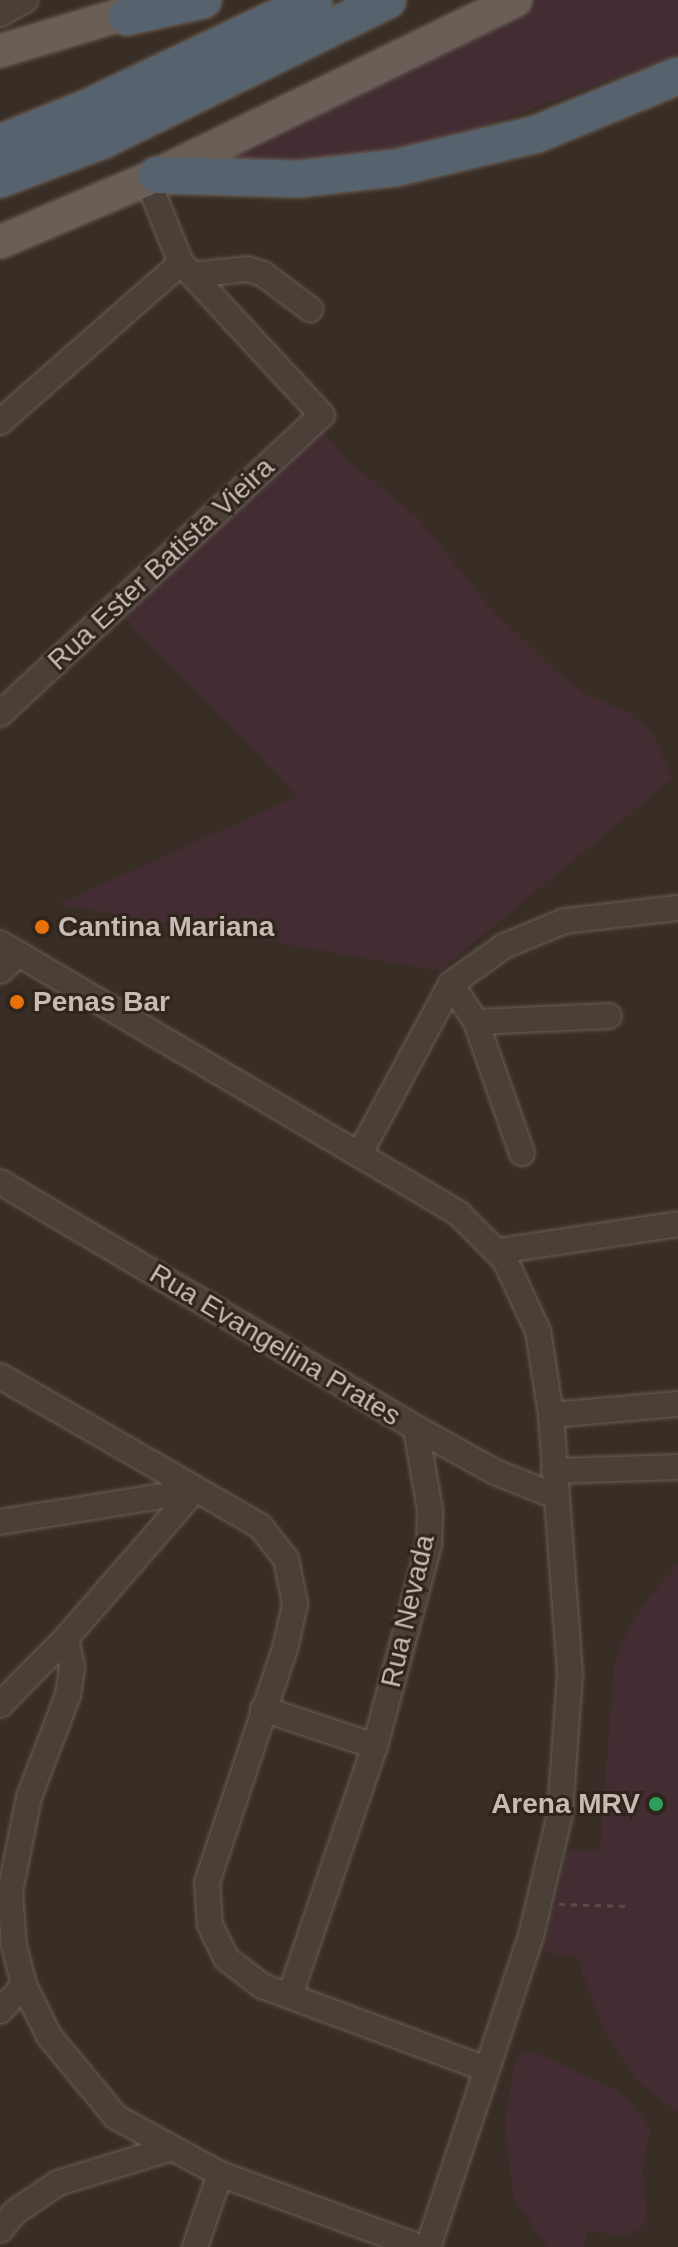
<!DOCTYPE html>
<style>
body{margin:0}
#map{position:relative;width:678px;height:2247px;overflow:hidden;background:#392e25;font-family:Helvetica,sans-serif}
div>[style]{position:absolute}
.green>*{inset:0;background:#432d32}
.path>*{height:3px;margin-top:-1.5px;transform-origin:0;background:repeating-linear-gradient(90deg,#5c4949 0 6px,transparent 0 12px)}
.roads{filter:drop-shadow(0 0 2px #685e56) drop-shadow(0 0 2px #685e56)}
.minor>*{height:24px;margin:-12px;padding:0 12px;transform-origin:12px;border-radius:12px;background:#4a4038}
.major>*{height:32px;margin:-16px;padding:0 16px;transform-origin:16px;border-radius:16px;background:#6a5f56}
.highway>*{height:36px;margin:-18px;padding:0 18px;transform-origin:18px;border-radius:18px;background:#56636f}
.dots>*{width:22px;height:22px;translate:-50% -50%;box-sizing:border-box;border:4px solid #2f251d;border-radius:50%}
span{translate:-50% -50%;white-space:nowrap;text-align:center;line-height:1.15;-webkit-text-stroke:6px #2f251d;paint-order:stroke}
.street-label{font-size:28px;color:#c6bcb3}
.poi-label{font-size:28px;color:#c6bcb3;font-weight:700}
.left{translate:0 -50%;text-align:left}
.right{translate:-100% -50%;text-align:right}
</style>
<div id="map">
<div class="green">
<i style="clip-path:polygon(514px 0,678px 0,678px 55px,458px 136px,296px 167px,185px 172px)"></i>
<i style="clip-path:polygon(321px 429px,349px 462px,417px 517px,487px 604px,551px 667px,585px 694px,628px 712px,652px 732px,672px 779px,439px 971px,58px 904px,298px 796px,121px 614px)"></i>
<i style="clip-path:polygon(678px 1564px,678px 2112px,639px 2082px,606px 2035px,576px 1956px,543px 1952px,568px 1850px,600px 1851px,614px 1668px,621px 1646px,643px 1604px)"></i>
<i style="clip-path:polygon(532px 2051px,618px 2091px,633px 2103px,650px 2129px,642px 2171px,647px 2215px,644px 2225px,628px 2236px,588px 2231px,583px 2247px,548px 2247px,514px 2199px,505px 2125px,515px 2058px)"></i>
</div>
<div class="path">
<i style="left:559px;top:1904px;width:71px;rotate:1.6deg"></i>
</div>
<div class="roads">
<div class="minor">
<i style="left:0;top:14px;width:29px;rotate:-29deg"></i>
<i style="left:192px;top:275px;width:55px;rotate:-6.2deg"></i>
<i style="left:247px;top:269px;width:17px;rotate:17deg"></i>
<i style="left:263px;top:274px;width:59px;rotate:36.7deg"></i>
<i style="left:0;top:422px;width:241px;rotate:-41.3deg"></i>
<i style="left:0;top:714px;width:439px;rotate:-42.9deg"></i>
<i style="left:322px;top:415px;width:207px;rotate:-132.8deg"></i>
<i style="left:181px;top:263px;width:91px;rotate:-112deg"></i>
<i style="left:0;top:943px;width:532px;rotate:30.52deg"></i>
<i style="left:458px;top:1213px;width:66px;rotate:45deg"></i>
<i style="left:505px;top:1260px;width:78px;rotate:65.1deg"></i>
<i style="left:538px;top:1331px;width:85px;rotate:81.2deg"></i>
<i style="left:551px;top:1415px;width:260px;rotate:85.8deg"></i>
<i style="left:570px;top:1674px;width:140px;rotate:94.1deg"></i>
<i style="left:560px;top:1814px;width:125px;rotate:103.4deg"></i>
<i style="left:531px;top:1936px;width:328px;rotate:108.3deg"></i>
<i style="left:0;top:971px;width:25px;rotate:-42deg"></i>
<i style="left:451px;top:984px;width:45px;rotate:56.7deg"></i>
<i style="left:476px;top:1022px;width:133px;rotate:-2.6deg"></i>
<i style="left:476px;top:1022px;width:139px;rotate:70.7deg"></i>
<i style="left:360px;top:1153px;width:192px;rotate:-61.7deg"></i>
<i style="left:451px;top:984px;width:65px;rotate:-35.6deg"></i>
<i style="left:504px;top:946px;width:66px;rotate:-22.3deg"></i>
<i style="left:565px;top:921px;width:114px;rotate:-6.6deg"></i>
<i style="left:0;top:1182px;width:483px;rotate:30.6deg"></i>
<i style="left:416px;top:1428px;width:90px;rotate:29.1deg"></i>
<i style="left:495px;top:1472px;width:65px;rotate:21.8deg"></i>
<i style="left:498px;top:1251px;width:182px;rotate:-8.5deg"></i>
<i style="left:0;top:1376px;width:300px;rotate:30deg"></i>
<i style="left:260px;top:1526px;width:42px;rotate:51.8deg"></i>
<i style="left:286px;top:1559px;width:46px;rotate:78.7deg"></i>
<i style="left:295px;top:1604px;width:42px;rotate:102.4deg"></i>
<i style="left:286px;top:1645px;width:250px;rotate:108.4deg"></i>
<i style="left:207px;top:1882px;width:43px;rotate:86deg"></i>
<i style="left:210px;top:1925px;width:37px;rotate:64deg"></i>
<i style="left:226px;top:1958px;width:46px;rotate:37.9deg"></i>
<i style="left:262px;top:1986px;width:237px;rotate:20.3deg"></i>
<i style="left:551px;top:1415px;width:127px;rotate:-5deg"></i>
<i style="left:554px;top:1471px;width:124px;rotate:-1.8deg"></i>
<i style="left:194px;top:1491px;width:195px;rotate:131deg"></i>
<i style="left:66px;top:1638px;width:30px;rotate:78deg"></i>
<i style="left:72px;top:1667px;width:28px;rotate:98deg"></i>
<i style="left:68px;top:1695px;width:109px;rotate:110.9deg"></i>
<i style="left:29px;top:1797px;width:97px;rotate:101.3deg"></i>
<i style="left:10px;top:1892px;width:54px;rotate:85.8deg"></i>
<i style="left:14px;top:1946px;width:40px;rotate:75.6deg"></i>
<i style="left:24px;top:1985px;width:57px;rotate:63.9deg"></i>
<i style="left:49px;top:2036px;width:105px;rotate:50.4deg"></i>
<i style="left:116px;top:2117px;width:119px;rotate:28.7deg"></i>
<i style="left:220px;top:2174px;width:212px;rotate:20.1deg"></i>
<i style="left:0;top:1522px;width:196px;rotate:-9.1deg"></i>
<i style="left:0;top:1705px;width:94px;rotate:-45.4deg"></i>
<i style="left:263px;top:1709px;width:118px;rotate:18.3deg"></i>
<i style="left:290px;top:1995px;width:263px;rotate:-71.2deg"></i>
<i style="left:375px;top:1746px;width:209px;rotate:-75deg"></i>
<i style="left:429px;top:1544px;width:34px;rotate:-88deg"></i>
<i style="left:430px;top:1510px;width:83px;rotate:-99.7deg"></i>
<i style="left:0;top:2011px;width:35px;rotate:-47deg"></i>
<i style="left:0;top:2230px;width:23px;rotate:-50deg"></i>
<i style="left:15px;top:2212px;width:52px;rotate:-34deg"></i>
<i style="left:58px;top:2183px;width:116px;rotate:-17deg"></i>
<i style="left:195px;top:2247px;width:77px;rotate:-71.1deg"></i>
</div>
<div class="major">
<i style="left:0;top:51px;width:157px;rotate:-16.7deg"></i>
<i style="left:0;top:242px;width:171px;rotate:-23.1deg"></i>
<i style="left:157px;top:175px;width:399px;rotate:-26deg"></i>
</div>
<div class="highway">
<i style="left:127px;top:17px;width:78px;rotate:-12.6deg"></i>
<i style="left:0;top:143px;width:94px;rotate:-21.9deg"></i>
<i style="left:87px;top:108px;width:251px;rotate:-25.4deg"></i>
<i style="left:157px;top:175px;width:141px;rotate:1.6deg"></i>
<i style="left:298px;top:179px;width:98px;rotate:-6.5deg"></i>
<i style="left:395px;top:168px;width:146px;rotate:-13.5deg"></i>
<i style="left:537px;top:134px;width:152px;rotate:-22.4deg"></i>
<i style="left:0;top:179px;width:110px;rotate:-20.7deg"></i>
<i style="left:103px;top:140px;width:317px;rotate:-26.2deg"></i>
</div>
</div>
<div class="dots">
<i style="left:42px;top:927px;background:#e8710a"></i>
<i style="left:17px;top:1002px;background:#e8710a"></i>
<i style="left:656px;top:1804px;background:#2e9e5b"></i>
</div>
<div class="street-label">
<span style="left:161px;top:564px;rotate:-43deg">Rua Ester Batista Vieira</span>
<span style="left:275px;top:1345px;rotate:31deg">Rua Evangelina Prates</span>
<span style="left:408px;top:1611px;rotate:-77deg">Rua Nevada</span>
</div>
<div class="poi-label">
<span class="left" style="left:58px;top:927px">Cantina Mariana</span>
<span class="left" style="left:33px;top:1002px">Penas Bar</span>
<span class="right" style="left:640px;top:1804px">Arena MRV</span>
</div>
</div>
